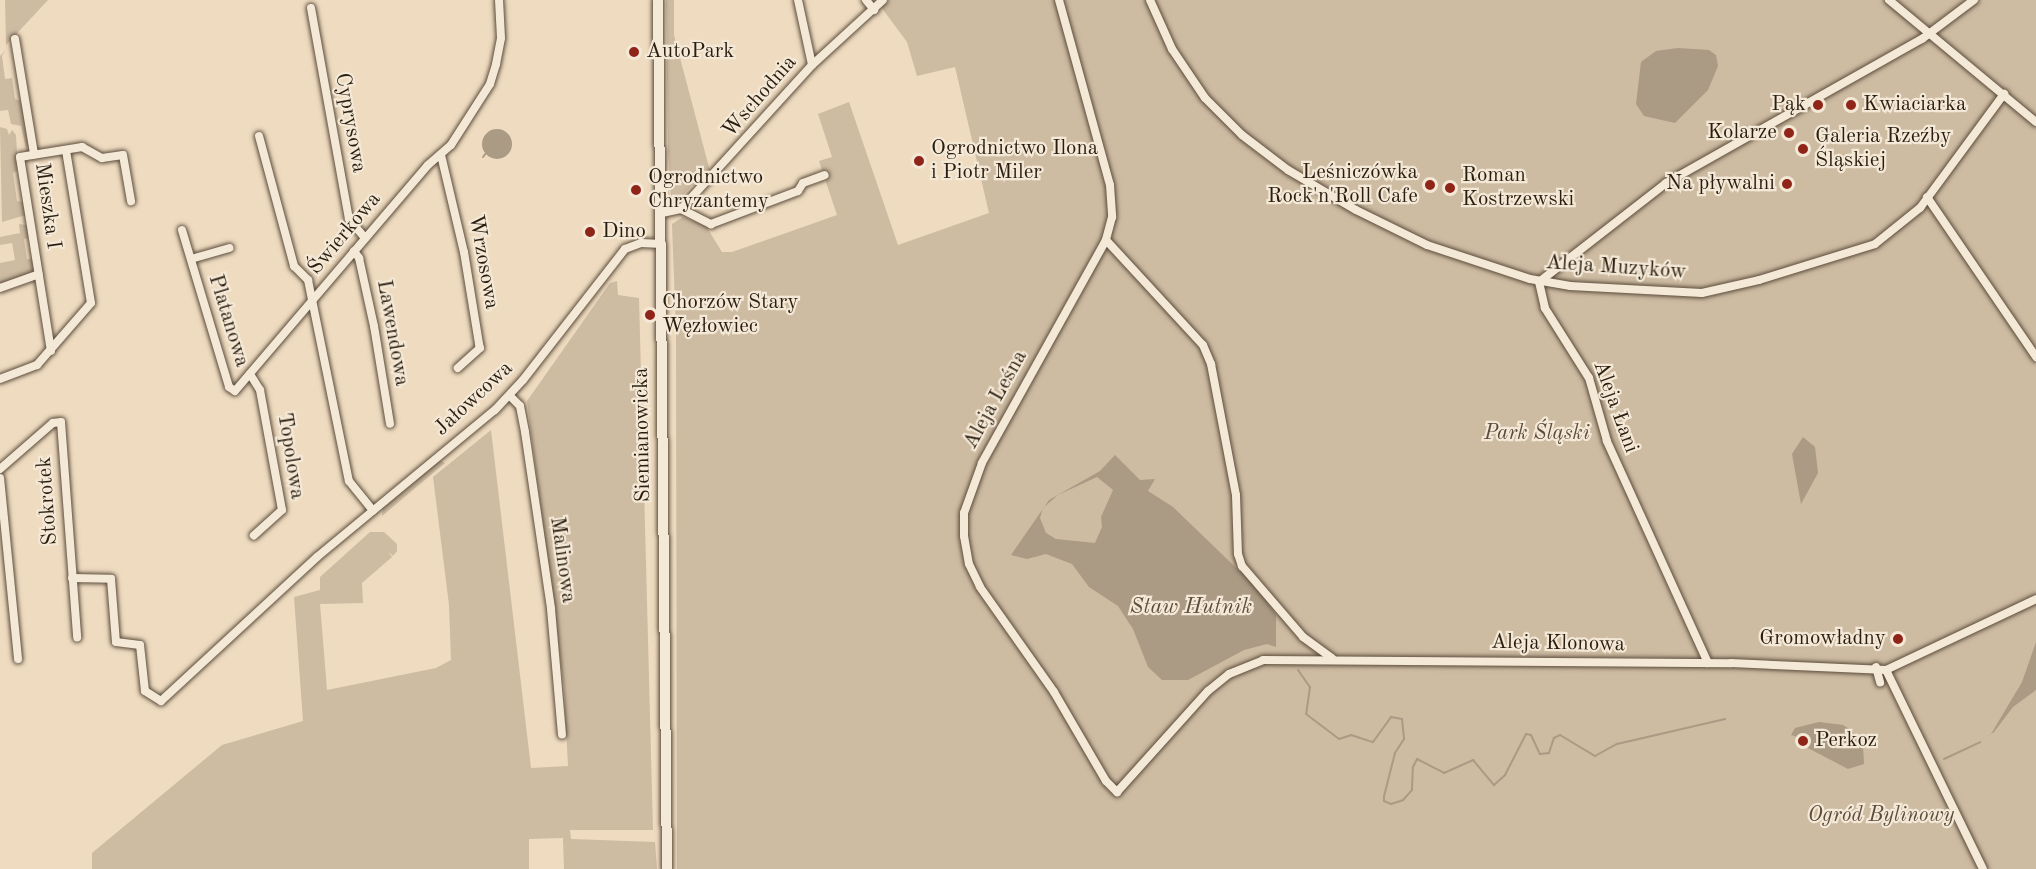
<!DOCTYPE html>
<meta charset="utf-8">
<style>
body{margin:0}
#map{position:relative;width:2036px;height:869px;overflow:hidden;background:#eedbc0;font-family:"Old Standard TT",serif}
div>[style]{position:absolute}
.green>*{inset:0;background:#cdbba2}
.water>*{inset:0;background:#ab9a84}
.round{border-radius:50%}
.stream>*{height:2px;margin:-1px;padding:0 1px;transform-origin:1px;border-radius:1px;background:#ab9a84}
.roads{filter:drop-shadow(0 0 2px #5b4c3b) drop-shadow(0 0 2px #5b4c3b)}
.street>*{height:8px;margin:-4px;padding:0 4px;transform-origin:4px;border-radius:4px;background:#f4e8d6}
.secondary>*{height:10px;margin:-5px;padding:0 5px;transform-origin:5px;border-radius:5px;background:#f4e8d6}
.dots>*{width:16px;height:16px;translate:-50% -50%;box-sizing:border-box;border:3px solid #f4e8d6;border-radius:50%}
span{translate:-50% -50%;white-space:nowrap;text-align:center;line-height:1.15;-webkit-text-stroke:4.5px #f4e8d6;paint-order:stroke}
.poi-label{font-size:21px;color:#2a1d0f}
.left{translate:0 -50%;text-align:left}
.right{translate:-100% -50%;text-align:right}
.street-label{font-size:21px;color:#2a1d0f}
.park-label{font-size:21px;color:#5b4c3b;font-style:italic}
.water-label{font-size:22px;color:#5e4f3e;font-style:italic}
</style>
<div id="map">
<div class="green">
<i style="clip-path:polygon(5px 0,48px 0,6px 45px,6px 44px)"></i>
<i style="clip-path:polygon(666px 0,674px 0,674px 35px,711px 175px,698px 188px,693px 184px,683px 195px,686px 199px,680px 205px,671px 199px,668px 152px)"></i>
<i style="clip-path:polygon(886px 0,2036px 0,2036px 869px,677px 869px,676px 331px,672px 224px,683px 217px,706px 226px,722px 252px,732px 252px,837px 215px,819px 161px,832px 157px,818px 114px,849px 102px,898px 245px,989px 213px,955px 67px,917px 76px,907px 42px,881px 7px)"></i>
<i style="clip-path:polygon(6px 50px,2px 56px,5px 79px,12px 78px,15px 99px,21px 101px,29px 145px,26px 148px,21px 126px,11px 124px,8px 110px,0 111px,0 56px)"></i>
<i style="clip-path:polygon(0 127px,7px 129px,9px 135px,12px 130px,16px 135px,18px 170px,13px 173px,17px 201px,23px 202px,26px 215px,2px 222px)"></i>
<i style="clip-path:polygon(19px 224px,27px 225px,29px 238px,24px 239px,27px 259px,32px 259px,35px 271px,0 284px,0 263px,15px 260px,12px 243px,0 245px,0 237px,20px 233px)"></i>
<i style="clip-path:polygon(617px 281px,618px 295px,639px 298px,653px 830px,570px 830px,571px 839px,655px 842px,657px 869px,564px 869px,563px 838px,529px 839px,529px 869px,92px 869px,92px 853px,222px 745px,303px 721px,294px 597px,320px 590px,320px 577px,370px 532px,384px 532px,397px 544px,397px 551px,393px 556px,388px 551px,392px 557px,362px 583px,363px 603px,320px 604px,327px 690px,436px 668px,451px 660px,449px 605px,433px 477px,491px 430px,531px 768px,568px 766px,564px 688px,527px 401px,610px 283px)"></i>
<i style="clip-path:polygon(439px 460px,445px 463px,382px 516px,383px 508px)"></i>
</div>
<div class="water">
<i style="clip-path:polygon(1678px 48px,1709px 50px,1716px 55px,1718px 66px,1708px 90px,1675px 123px,1644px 116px,1636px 104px,1641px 62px,1656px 51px)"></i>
<i class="round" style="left:482px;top:129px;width:30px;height:30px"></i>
<i style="clip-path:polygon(1803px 437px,1815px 447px,1818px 473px,1801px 504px,1792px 454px)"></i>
<i style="clip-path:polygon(evenodd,1115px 455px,1140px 480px,1155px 479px,1148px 491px,1173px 507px,1257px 588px,1276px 615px,1276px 647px,1267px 644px,1244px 650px,1188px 680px,1162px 680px,1148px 667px,1133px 629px,1118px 606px,1089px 587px,1072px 564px,1046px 554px,1027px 559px,1011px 555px,1049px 500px,1100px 471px,1115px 455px,1097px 477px,1113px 490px,1101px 517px,1102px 527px,1095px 543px,1056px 539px,1046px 533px,1040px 518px,1043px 508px,1058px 495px,1097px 477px)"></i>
<i style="clip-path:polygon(2036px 642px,2036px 690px,2013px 707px,1994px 732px,1980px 742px,1991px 734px,2022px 682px)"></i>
<i style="clip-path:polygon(1819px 722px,1843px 725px,1851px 730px,1863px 745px,1864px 764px,1848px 769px,1806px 747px,1803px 739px,1791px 735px,1795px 728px)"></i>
</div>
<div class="stream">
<i style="left:483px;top:157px;width:5px;rotate:-53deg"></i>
<i style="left:1298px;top:670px;width:21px;rotate:55deg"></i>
<i style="left:1310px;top:687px;width:27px;rotate:98deg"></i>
<i style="left:1306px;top:714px;width:41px;rotate:37.1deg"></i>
<i style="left:1339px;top:739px;width:13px;rotate:-18deg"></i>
<i style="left:1351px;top:735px;width:23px;rotate:18deg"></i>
<i style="left:1373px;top:742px;width:31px;rotate:-54deg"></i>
<i style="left:1391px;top:717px;width:11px;rotate:10deg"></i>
<i style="left:1402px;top:719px;width:20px;rotate:84deg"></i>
<i style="left:1404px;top:739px;width:17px;rotate:123deg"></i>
<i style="left:1395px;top:753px;width:44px;rotate:104.3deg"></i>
<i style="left:1384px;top:796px;width:5px;rotate:90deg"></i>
<i style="left:1384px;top:801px;width:8px;rotate:23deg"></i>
<i style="left:1391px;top:804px;width:13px;rotate:-18deg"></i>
<i style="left:1403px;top:800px;width:13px;rotate:-48deg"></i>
<i style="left:1412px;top:790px;width:23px;rotate:-88deg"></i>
<i style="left:1413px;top:767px;width:9px;rotate:-63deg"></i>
<i style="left:1417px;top:759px;width:30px;rotate:27deg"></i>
<i style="left:1444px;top:773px;width:32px;rotate:-24deg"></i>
<i style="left:1473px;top:760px;width:33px;rotate:50deg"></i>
<i style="left:1494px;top:785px;width:15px;rotate:-42deg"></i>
<i style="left:1505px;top:775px;width:46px;rotate:-62.9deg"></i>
<i style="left:1526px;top:734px;width:5px;rotate:11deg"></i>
<i style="left:1531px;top:735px;width:21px;rotate:65deg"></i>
<i style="left:1540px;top:754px;width:9px;rotate:-6deg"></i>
<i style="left:1549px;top:753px;width:16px;rotate:-72deg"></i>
<i style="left:1554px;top:738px;width:7px;rotate:-27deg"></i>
<i style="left:1560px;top:735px;width:41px;rotate:31deg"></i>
<i style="left:1595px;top:756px;width:25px;rotate:-29deg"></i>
<i style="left:1617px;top:744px;width:111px;rotate:-13deg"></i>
<i style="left:1944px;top:759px;width:40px;rotate:-25deg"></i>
</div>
<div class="roads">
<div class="street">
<i style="left:798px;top:0;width:66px;rotate:77.8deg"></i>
<i style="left:866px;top:0;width:13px;rotate:51deg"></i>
<i style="left:1059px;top:0;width:192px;rotate:74.6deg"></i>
<i style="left:1110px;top:185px;width:32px;rotate:86deg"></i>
<i style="left:1112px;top:217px;width:24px;rotate:105deg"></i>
<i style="left:1106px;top:240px;width:255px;rotate:119.1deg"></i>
<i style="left:982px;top:463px;width:53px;rotate:109.8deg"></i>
<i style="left:964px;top:513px;width:23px;rotate:90deg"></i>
<i style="left:964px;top:536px;width:28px;rotate:80deg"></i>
<i style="left:969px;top:564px;width:25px;rotate:64deg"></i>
<i style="left:980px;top:587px;width:128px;rotate:54.8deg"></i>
<i style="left:1054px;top:692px;width:103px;rotate:59.7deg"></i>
<i style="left:1106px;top:781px;width:16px;rotate:45deg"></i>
<i style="left:1117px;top:792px;width:136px;rotate:-48deg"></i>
<i style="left:1208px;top:691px;width:27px;rotate:-39deg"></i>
<i style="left:1229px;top:674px;width:37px;rotate:-22deg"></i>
<i style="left:1263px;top:660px;width:468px;rotate:0.4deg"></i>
<i style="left:1731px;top:663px;width:155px;rotate:2.6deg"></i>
<i style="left:1886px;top:670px;width:166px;rotate:-25.3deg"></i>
<i style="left:1150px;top:0;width:54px;rotate:65.8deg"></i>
<i style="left:1172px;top:49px;width:59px;rotate:56deg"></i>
<i style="left:1205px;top:98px;width:52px;rotate:45deg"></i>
<i style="left:1242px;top:135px;width:58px;rotate:37.3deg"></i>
<i style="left:1288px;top:170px;width:79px;rotate:30.5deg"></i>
<i style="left:1356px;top:210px;width:79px;rotate:26.2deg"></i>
<i style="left:1427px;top:245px;width:108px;rotate:18.3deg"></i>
<i style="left:1530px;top:279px;width:41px;rotate:9.9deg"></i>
<i style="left:1570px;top:286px;width:132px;rotate:3deg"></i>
<i style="left:1702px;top:293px;width:58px;rotate:-12.8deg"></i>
<i style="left:1759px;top:280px;width:121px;rotate:-17.2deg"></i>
<i style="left:1875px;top:244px;width:58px;rotate:-38.7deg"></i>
<i style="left:1920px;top:208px;width:142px;rotate:-53.6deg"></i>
<i style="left:1889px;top:0;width:191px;rotate:39.7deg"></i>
<i style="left:311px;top:8px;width:214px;rotate:79.8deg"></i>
<i style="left:349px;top:219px;width:25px;rotate:50deg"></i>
<i style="left:15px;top:39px;width:117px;rotate:80.6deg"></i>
<i style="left:259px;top:136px;width:135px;rotate:74.9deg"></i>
<i style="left:294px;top:266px;width:20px;rotate:45deg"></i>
<i style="left:308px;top:280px;width:205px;rotate:78.5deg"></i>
<i style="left:349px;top:481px;width:38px;rotate:51deg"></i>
<i style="left:441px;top:155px;width:100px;rotate:76.7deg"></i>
<i style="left:464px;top:252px;width:93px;rotate:80.7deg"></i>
<i style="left:479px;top:344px;width:4px;rotate:76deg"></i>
<i style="left:480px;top:348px;width:30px;rotate:138deg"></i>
<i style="left:1927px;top:197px;width:194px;rotate:55.7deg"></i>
<i style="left:681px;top:209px;width:34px;rotate:27deg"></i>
<i style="left:711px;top:224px;width:93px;rotate:-20.8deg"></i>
<i style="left:798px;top:191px;width:9px;rotate:-58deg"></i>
<i style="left:803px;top:183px;width:23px;rotate:-20deg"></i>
<i style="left:662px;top:213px;width:19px;rotate:-12deg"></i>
<i style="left:681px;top:209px;width:195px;rotate:-47.7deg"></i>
<i style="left:812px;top:65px;width:96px;rotate:-42.5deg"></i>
<i style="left:182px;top:230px;width:164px;rotate:73.3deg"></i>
<i style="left:229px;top:387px;width:7px;rotate:34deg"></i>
<i style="left:235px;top:391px;width:297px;rotate:-49.5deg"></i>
<i style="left:428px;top:165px;width:30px;rotate:-41deg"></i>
<i style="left:451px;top:145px;width:72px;rotate:-57.4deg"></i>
<i style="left:490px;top:84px;width:21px;rotate:-73deg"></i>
<i style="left:496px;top:64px;width:26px;rotate:-79deg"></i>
<i style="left:501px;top:38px;width:38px;rotate:-93deg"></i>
<i style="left:1106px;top:240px;width:143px;rotate:47.3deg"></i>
<i style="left:1203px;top:345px;width:21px;rotate:67deg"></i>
<i style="left:1211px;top:364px;width:133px;rotate:79.2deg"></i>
<i style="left:1236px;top:495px;width:59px;rotate:88.1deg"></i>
<i style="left:1238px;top:554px;width:13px;rotate:72deg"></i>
<i style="left:1242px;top:566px;width:94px;rotate:49.3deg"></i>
<i style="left:1303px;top:637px;width:36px;rotate:36deg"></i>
<i style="left:354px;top:251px;width:9px;rotate:54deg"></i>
<i style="left:359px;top:258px;width:70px;rotate:77.6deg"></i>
<i style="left:374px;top:326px;width:99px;rotate:80.7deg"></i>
<i style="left:191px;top:259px;width:40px;rotate:-16deg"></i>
<i style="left:0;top:288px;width:41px;rotate:-19.7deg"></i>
<i style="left:51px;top:351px;width:196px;rotate:-99.1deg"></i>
<i style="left:20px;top:157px;width:63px;rotate:-9.2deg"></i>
<i style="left:82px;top:147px;width:23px;rotate:29deg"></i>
<i style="left:102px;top:158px;width:21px;rotate:-8deg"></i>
<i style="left:123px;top:155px;width:47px;rotate:80.1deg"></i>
<i style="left:250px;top:374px;width:19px;rotate:58deg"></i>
<i style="left:260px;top:390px;width:122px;rotate:79.6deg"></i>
<i style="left:282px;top:510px;width:38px;rotate:138deg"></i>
<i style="left:0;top:379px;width:40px;rotate:-21deg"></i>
<i style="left:37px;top:365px;width:82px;rotate:-48.9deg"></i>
<i style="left:91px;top:303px;width:155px;rotate:-99.3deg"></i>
<i style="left:510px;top:396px;width:14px;rotate:45deg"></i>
<i style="left:520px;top:406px;width:26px;rotate:79deg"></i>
<i style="left:525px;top:432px;width:179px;rotate:81.6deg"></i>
<i style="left:551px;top:609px;width:126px;rotate:85deg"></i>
<i style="left:0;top:469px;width:70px;rotate:-41deg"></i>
<i style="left:53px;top:423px;width:8px;rotate:-7deg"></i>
<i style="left:61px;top:422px;width:216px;rotate:85.7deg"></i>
<i style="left:0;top:478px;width:182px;rotate:84.3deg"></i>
<i style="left:72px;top:578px;width:39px;rotate:1deg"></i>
<i style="left:111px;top:579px;width:63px;rotate:85.5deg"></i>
<i style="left:116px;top:642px;width:24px;rotate:7deg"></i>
<i style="left:140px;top:645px;width:46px;rotate:83.8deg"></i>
<i style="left:145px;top:691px;width:19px;rotate:32deg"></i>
<i style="left:161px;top:701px;width:212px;rotate:-42.7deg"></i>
<i style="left:317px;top:557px;width:231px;rotate:-39.6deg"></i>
<i style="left:495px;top:410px;width:41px;rotate:-47deg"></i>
<i style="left:523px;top:380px;width:166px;rotate:-52.1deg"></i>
<i style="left:625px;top:249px;width:17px;rotate:-21deg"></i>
<i style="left:641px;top:243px;width:21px;rotate:3deg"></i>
<i style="left:1708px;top:663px;width:244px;rotate:-114.5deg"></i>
<i style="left:1607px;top:441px;width:66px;rotate:-105.9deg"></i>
<i style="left:1589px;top:378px;width:83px;rotate:-122.2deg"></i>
<i style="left:1545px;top:308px;width:27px;rotate:-103deg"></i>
<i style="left:1539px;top:282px;width:161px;rotate:-37.9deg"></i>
<i style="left:1666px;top:183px;width:294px;rotate:-29.4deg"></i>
<i style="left:1922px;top:39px;width:65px;rotate:-36.9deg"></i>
<i style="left:1876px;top:667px;width:16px;rotate:75deg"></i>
<i style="left:1886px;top:670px;width:221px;rotate:64deg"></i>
</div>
<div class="secondary">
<i style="left:658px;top:0;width:869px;rotate:89.41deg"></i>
</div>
</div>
<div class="dots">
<i style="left:634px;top:52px;background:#8f2418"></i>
<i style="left:1818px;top:105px;background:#8f2418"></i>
<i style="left:1851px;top:105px;background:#8f2418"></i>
<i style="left:1789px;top:133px;background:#8f2418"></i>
<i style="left:1803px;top:149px;background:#8f2418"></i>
<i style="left:919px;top:161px;background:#8f2418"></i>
<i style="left:1787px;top:184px;background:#8f2418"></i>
<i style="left:1430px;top:185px;background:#8f2418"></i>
<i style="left:1450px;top:188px;background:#8f2418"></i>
<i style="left:636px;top:190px;background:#8f2418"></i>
<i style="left:590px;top:232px;background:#8f2418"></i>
<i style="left:650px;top:315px;background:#8f2418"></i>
<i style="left:1898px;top:639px;background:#8f2418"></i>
<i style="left:1803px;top:741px;background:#8f2418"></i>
</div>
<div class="poi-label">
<span class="left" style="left:646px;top:52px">AutoPark</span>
<span class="right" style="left:1806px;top:105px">Pąk</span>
<span class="left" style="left:1863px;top:105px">Kwiaciarka</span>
<span class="right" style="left:1777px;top:133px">Kolarze</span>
<span class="left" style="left:1815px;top:149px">Galeria Rzeźby<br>Śląskiej</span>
<span class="left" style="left:931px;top:161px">Ogrodnictwo Ilona<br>i Piotr Miler</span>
<span class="right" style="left:1418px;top:185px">Leśniczówka<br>Rock'n'Roll Cafe</span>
<span class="left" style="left:1462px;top:188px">Roman<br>Kostrzewski</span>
<span class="left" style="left:648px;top:190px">Ogrodnictwo<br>Chryzantemy</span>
<span class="right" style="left:1775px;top:184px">Na pływalni</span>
<span class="left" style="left:602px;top:232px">Dino</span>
<span class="left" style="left:662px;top:315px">Chorzów Stary<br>Węzłowiec</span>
<span class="right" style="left:1886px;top:639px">Gromowładny</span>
<span class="left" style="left:1815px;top:741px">Perkoz</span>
</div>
<div class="street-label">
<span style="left:760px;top:97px;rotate:-49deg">Wschodnia</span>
<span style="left:350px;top:123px;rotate:80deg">Cyprysowa</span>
<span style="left:47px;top:206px;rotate:82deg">Mieszka I</span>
<span style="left:345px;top:234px;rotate:-50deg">Świerkowa</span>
<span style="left:483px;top:262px;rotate:80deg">Wrzosowa</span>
<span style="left:1616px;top:268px;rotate:4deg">Aleja Muzyków</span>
<span style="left:228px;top:321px;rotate:73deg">Platanowa</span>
<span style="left:392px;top:333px;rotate:80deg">Lawendowa</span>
<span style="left:474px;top:399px;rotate:-43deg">Jałowcowa</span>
<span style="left:996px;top:400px;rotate:-61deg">Aleja Leśna</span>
<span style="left:1615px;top:407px;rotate:70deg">Aleja Łani</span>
<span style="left:643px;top:435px;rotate:-91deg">Siemianowicka</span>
<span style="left:290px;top:456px;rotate:81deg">Topolowa</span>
<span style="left:48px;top:501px;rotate:-94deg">Stokrotek</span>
<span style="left:562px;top:560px;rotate:82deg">Malinowa</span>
<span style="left:1558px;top:644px;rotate:1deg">Aleja Klonowa</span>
</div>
<div class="park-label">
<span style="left:1537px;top:434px">Park Śląski</span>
<span style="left:1881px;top:816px">Ogród Bylinowy</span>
</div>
<div class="water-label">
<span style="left:1191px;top:608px">Staw Hutnik</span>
</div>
</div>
